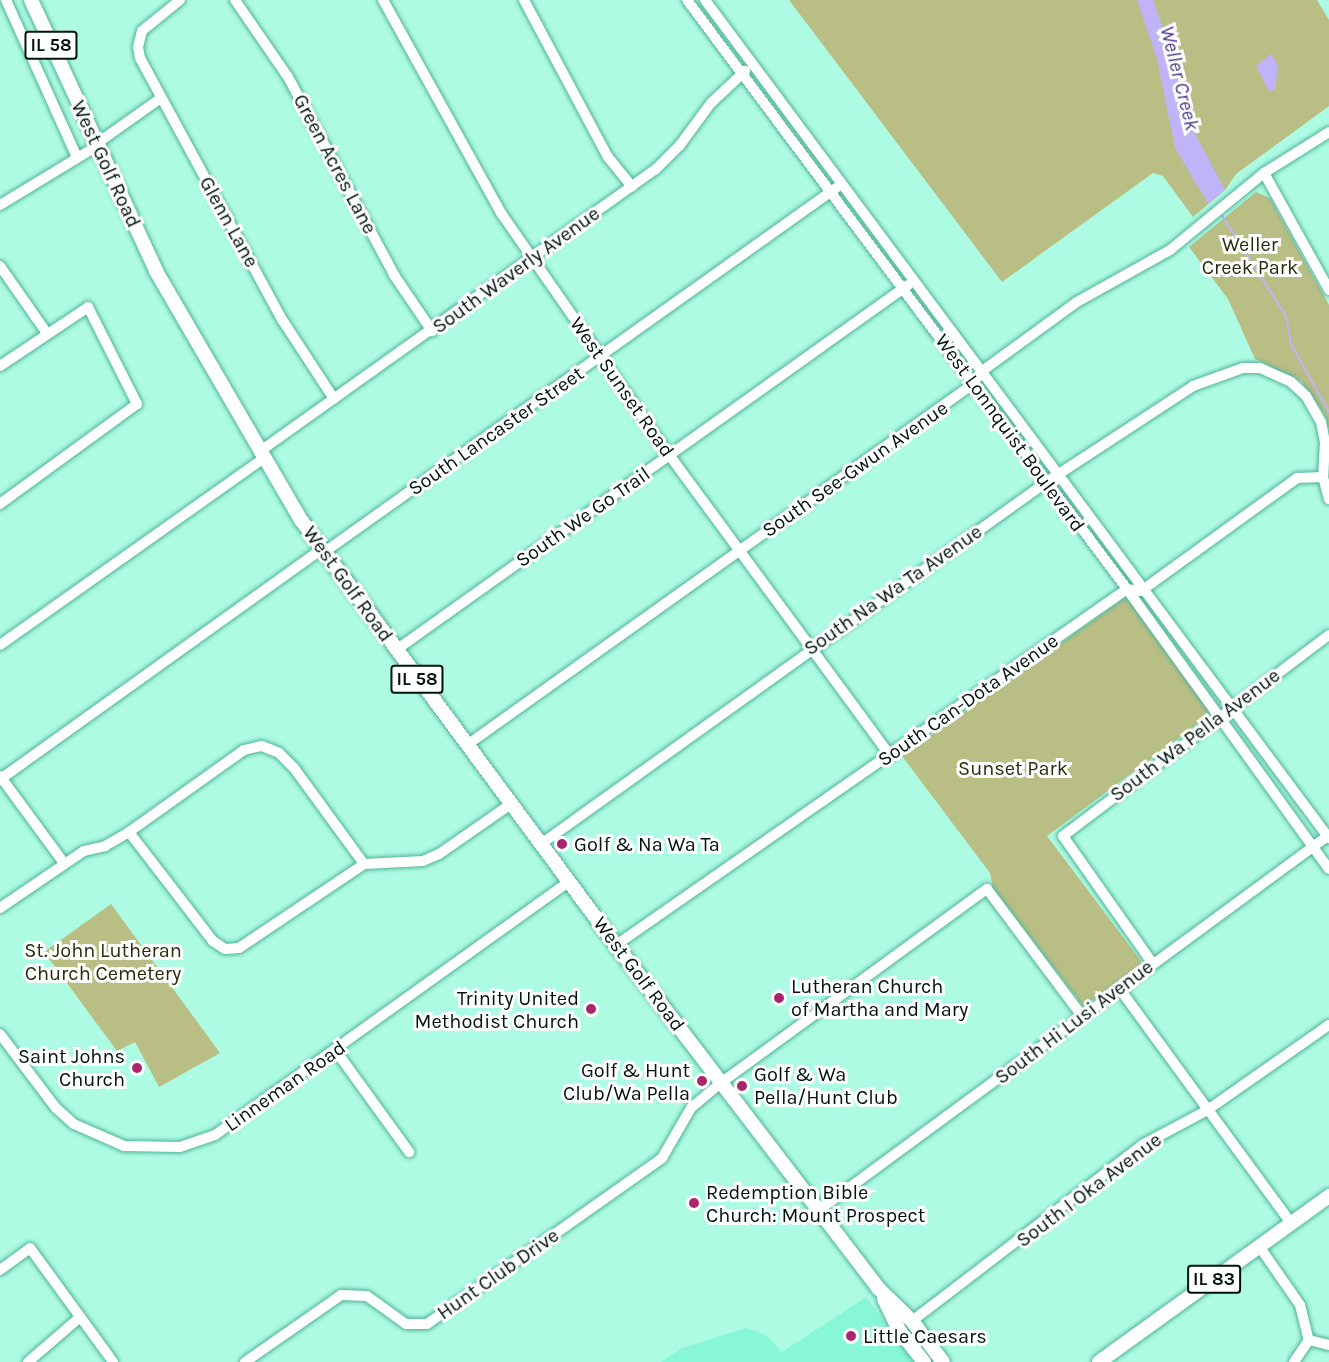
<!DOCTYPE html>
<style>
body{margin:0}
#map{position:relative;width:1329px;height:1362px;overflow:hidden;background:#aefbe3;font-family:Karla,sans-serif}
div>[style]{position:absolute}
.built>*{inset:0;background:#87f7d6}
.green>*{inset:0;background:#b9be85}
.water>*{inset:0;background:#c0b3f8}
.stream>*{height:2px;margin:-1px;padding:0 1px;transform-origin:1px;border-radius:1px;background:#c0b3f8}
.roads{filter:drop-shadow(0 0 2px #4eb498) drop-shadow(0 0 2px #4eb498)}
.minor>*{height:10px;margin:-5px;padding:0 5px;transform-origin:5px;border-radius:5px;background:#fff}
.major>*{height:14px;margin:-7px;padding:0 7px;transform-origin:7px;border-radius:7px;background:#fff}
.dots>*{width:16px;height:16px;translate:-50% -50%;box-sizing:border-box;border:3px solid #fff;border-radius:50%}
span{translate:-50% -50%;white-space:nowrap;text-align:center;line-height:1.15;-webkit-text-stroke:6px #fff;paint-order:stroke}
.shield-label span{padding:2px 4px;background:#fff;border:2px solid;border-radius:4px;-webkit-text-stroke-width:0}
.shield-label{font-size:18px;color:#00130d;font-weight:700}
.street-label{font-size:20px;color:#00130d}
.park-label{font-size:20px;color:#2a2d0b}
.poi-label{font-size:20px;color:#00130d}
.left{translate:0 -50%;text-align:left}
.right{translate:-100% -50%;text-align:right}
.water-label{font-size:21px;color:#503a8b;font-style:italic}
</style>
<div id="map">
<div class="built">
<i style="clip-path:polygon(866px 1297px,913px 1362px,661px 1362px,682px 1348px,746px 1328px,766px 1335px,782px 1352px)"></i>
</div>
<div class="green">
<i style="clip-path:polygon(789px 0,1317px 0,1329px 20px,1329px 106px,1236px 174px,1225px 190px,1193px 217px,1163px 176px,1153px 173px,1002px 282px)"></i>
<i style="clip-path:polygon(1256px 192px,1270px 198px,1329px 305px,1329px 429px,1325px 415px,1301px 381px,1255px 359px,1228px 299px,1189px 247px)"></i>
<i style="clip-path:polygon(1126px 597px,1210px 711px,1207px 717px,1047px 836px,1141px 961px,1139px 969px,1083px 1006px,993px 888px,990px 873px,902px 756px)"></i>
<i style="clip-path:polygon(111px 904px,220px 1053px,159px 1087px,135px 1042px,117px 1051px,44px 952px)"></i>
</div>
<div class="water">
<i style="clip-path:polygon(1137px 0,1153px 0,1172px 53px,1189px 122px,1225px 190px,1208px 204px,1175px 148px,1157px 59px)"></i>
<i style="clip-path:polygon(1271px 54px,1278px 65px,1275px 89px,1269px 92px,1256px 66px)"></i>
</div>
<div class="stream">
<i style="left:1221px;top:214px;width:121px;rotate:57.5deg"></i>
<i style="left:1286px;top:316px;width:28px;rotate:80deg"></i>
<i style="left:1291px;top:344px;width:78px;rotate:60.8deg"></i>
</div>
<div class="roads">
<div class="minor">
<i style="left:6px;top:0;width:172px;rotate:65.7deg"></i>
<i style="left:180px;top:0;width:49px;rotate:140.8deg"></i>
<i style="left:142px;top:31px;width:16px;rotate:104deg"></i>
<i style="left:138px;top:47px;width:11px;rotate:80deg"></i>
<i style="left:140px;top:58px;width:299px;rotate:61.5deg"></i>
<i style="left:283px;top:321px;width:93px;rotate:56.8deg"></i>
<i style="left:235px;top:0;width:93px;rotate:55.5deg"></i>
<i style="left:288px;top:77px;width:225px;rotate:61.8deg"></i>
<i style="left:394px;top:275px;width:68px;rotate:55.8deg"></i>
<i style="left:383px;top:0;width:244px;rotate:61deg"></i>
<i style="left:501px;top:213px;width:296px;rotate:55.2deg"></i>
<i style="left:670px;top:456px;width:372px;rotate:53.7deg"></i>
<i style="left:524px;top:0;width:178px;rotate:61.9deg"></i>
<i style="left:608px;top:157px;width:38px;rotate:51deg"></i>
<i style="left:687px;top:0;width:735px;rotate:53.24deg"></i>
<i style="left:1127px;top:589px;width:345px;rotate:54.2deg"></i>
<i style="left:705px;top:0;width:1045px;rotate:53.33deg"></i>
<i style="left:96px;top:144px;width:80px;rotate:-35.3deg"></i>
<i style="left:1264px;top:173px;width:134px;rotate:60.9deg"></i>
<i style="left:0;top:205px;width:114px;rotate:-31.3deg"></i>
<i style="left:0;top:266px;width:80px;rotate:55.1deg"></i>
<i style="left:0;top:366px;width:106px;rotate:-33.8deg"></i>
<i style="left:88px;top:307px;width:109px;rotate:63.2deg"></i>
<i style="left:137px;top:404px;width:170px;rotate:143.9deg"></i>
<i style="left:259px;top:452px;width:486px;rotate:-35.5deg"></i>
<i style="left:655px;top:170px;width:35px;rotate:-45deg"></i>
<i style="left:680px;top:145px;width:52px;rotate:-53.6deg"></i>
<i style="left:711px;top:103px;width:47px;rotate:-43.3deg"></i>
<i style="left:323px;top:553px;width:630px;rotate:-35.43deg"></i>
<i style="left:0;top:645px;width:322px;rotate:-35.3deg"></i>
<i style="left:396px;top:650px;width:629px;rotate:-35.48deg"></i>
<i style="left:467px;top:745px;width:622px;rotate:-35.51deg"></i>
<i style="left:973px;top:384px;width:16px;rotate:-55deg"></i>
<i style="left:982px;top:371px;width:117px;rotate:-36deg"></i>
<i style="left:1077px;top:302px;width:107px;rotate:-29.2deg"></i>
<i style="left:1170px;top:250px;width:122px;rotate:-39.3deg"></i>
<i style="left:1264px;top:173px;width:77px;rotate:-32.2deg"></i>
<i style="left:0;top:776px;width:108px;rotate:53.7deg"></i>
<i style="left:2px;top:778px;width:392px;rotate:-35.6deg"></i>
<i style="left:129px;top:832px;width:138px;rotate:52.4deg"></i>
<i style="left:213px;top:941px;width:14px;rotate:34deg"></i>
<i style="left:225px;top:949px;width:14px;rotate:-4deg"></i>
<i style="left:239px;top:948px;width:151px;rotate:-33.9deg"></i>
<i style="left:364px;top:864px;width:59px;rotate:-2.9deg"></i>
<i style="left:423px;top:861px;width:17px;rotate:-24deg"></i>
<i style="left:439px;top:854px;width:88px;rotate:-34.8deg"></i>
<i style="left:541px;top:844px;width:620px;rotate:-35.61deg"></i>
<i style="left:1045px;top:483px;width:177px;rotate:-33.2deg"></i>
<i style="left:1193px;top:386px;width:53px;rotate:-19.8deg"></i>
<i style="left:1243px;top:368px;width:17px"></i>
<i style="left:1260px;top:368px;width:34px;rotate:24deg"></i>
<i style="left:1291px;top:382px;width:21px;rotate:43deg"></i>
<i style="left:1306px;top:396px;width:30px;rotate:60deg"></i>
<i style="left:1321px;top:422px;width:20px;rotate:79deg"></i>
<i style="left:1325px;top:442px;width:35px;rotate:93deg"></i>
<i style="left:1323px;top:477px;width:23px;rotate:75deg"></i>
<i style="left:0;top:908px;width:102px;rotate:-34.2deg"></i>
<i style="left:84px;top:851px;width:22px;rotate:-13deg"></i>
<i style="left:105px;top:846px;width:28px;rotate:-30deg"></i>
<i style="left:129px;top:832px;width:141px;rotate:-35.5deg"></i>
<i style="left:244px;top:750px;width:18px;rotate:-13deg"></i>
<i style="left:262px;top:746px;width:18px;rotate:22deg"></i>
<i style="left:279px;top:753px;width:21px;rotate:45deg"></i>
<i style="left:294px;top:768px;width:119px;rotate:53.9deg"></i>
<i style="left:616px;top:945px;width:623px;rotate:-34.86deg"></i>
<i style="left:1127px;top:589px;width:14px;rotate:8deg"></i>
<i style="left:1141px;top:591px;width:193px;rotate:-35.9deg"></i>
<i style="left:1297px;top:478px;width:26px;rotate:-2deg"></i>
<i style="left:1153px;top:964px;width:156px;rotate:-125.1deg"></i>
<i style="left:1063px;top:836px;width:333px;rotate:-37.1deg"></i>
<i style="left:1119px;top:988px;width:291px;rotate:53.8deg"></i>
<i style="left:0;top:1034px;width:93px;rotate:52.9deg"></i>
<i style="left:56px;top:1108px;width:24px;rotate:42deg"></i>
<i style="left:74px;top:1124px;width:55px;rotate:23.7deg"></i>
<i style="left:124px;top:1146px;width:56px;rotate:1deg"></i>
<i style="left:180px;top:1147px;width:37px;rotate:-19deg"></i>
<i style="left:215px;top:1135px;width:435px;rotate:-35.6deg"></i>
<i style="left:336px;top:1051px;width:125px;rotate:54.1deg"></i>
<i style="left:819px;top:1210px;width:633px;rotate:-36.33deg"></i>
<i style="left:1259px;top:1246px;width:72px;rotate:55.2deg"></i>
<i style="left:1300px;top:1305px;width:36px;rotate:76deg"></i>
<i style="left:0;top:1270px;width:37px;rotate:-36deg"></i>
<i style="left:30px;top:1248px;width:141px;rotate:53.9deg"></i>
<i style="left:912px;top:1321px;width:290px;rotate:-37.4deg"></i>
<i style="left:1142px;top:1145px;width:72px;rotate:-28deg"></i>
<i style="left:1206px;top:1111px;width:150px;rotate:-35deg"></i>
<i style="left:1309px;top:1340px;width:21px;rotate:14deg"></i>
<i style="left:28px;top:1362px;width:67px;rotate:-40.8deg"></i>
<i style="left:245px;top:1362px;width:117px;rotate:-34.9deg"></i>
<i style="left:341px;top:1295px;width:26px;rotate:2deg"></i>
<i style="left:367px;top:1296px;width:48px;rotate:35.7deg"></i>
<i style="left:406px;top:1324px;width:21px"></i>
<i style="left:427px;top:1324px;width:288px;rotate:-35.2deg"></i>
<i style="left:662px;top:1158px;width:58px;rotate:-59.9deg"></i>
<i style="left:691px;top:1108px;width:40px;rotate:-40deg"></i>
<i style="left:722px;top:1082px;width:328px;rotate:-36.1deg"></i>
<i style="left:987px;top:889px;width:159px;rotate:53.2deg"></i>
<i style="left:1294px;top:1362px;width:27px;rotate:-56deg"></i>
</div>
<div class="major">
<i style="left:31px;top:0;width:298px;rotate:65.2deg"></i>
<i style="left:156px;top:271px;width:288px;rotate:59.8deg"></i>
<i style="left:301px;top:520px;width:529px;rotate:53.46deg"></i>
<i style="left:616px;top:945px;width:432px;rotate:52.6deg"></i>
<i style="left:878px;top:1288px;width:47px;rotate:44.1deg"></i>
<i style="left:912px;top:1321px;width:51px;rotate:52.9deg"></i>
<i style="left:884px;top:1299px;width:34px;rotate:64deg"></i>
<i style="left:899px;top:1330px;width:41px;rotate:52deg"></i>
<i style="left:1099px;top:1362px;width:284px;rotate:-35.8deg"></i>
</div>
</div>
<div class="dots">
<i style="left:562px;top:844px;background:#aa256e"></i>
<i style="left:779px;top:998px;background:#aa256e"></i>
<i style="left:591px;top:1009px;background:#aa256e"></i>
<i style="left:137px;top:1068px;background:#aa256e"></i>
<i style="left:702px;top:1081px;background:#aa256e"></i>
<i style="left:742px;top:1086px;background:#aa256e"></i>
<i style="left:694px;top:1203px;background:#aa256e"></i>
<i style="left:851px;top:1336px;background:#aa256e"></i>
</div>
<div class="shield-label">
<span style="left:51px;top:45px">IL 58</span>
<span style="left:417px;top:679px">IL 58</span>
<span style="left:1214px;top:1279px">IL 83</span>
</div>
<div class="street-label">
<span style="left:106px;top:164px;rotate:65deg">West Golf Road</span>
<span style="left:335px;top:164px;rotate:62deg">Green Acres Lane</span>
<span style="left:229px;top:222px;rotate:61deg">Glenn Lane</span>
<span style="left:516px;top:270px;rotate:-36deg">South Waverly Avenue</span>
<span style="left:622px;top:387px;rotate:55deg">West Sunset Road</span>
<span style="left:496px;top:431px;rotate:-35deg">South Lancaster Street</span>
<span style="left:1010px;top:433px;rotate:54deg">West Lonnquist Boulevard</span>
<span style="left:855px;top:469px;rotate:-35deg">South See-Gwun Avenue</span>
<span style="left:583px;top:517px;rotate:-35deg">South We Go Trail</span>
<span style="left:348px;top:584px;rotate:54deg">West Golf Road</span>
<span style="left:893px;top:590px;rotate:-35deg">South Na Wa Ta Avenue</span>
<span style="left:968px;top:700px;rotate:-35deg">South Can-Dota Avenue</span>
<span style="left:1195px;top:735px;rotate:-37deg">South Wa Pella Avenue</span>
<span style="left:639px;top:974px;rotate:53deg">West Golf Road</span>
<span style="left:1074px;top:1022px;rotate:-37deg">South Hi Lusi Avenue</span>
<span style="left:285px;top:1086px;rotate:-35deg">Linneman Road</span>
<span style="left:1089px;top:1190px;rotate:-37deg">South I Oka Avenue</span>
<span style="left:498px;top:1274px;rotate:-35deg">Hunt Club Drive</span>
</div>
<div class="park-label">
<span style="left:1250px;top:256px">Weller<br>Creek Park</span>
<span style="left:1013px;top:768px">Sunset Park</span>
<span style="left:103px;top:962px">St. John Lutheran<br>Church Cemetery</span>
</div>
<div class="poi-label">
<span class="left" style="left:574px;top:844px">Golf &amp; Na Wa Ta</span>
<span class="left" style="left:791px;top:998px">Lutheran Church<br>of Martha and Mary</span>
<span class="right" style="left:579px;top:1010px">Trinity United<br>Methodist Church</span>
<span class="right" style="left:125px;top:1068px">Saint Johns<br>Church</span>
<span class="right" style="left:690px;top:1082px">Golf &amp; Hunt<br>Club/Wa Pella</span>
<span class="left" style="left:754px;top:1086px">Golf &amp; Wa<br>Pella/Hunt Club</span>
<span class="left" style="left:706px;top:1204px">Redemption Bible<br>Church: Mount Prospect</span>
<span class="left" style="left:863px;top:1336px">Little Caesars</span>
</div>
<div class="water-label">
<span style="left:1180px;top:78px;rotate:76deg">Weller Creek</span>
</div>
</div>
